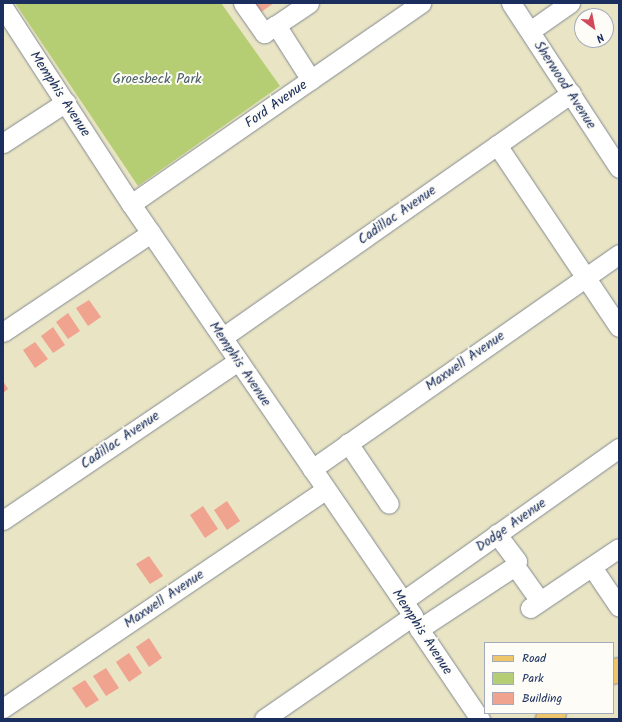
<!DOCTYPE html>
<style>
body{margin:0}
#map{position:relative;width:622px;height:722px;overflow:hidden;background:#e9e4c4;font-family:Kalam,sans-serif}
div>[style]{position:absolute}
.green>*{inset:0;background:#b5ce73}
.building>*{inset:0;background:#f0a38e}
.roads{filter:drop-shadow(0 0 1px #828a91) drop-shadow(0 0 1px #828a91)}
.minor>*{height:19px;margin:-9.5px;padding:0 9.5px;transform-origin:9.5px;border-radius:9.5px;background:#fff}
.major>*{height:22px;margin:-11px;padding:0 11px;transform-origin:11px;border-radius:11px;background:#eec569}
span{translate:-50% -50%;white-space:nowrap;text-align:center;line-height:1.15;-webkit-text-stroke:4px #fdfcf7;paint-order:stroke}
.park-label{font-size:14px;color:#495f64}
.street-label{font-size:14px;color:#1b2f5e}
.frame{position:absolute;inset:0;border:4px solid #1b2f5e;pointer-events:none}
.legend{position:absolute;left:484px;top:642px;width:130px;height:72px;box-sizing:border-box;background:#fdfcf7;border:1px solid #a3aaba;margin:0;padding:5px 7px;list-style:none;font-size:12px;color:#1b2f5e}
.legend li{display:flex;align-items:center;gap:8px;height:20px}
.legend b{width:20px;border:1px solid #a3aaba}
.north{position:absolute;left:574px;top:8px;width:40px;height:40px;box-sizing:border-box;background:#fdfcf7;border:1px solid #a3aaba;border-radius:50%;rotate:148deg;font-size:11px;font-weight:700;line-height:16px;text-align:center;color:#1b2f5e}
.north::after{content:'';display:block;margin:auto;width:14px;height:18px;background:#d1495b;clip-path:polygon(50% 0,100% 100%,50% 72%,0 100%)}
</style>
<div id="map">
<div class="green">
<i style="clip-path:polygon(15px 3px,221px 3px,280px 86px,138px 186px)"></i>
</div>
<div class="building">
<i style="clip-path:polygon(248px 3px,274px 3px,257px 15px)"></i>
<i style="clip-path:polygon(89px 300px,101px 317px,88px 326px,76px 308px)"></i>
<i style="clip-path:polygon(68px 313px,80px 331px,68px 339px,56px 322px)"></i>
<i style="clip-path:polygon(53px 327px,65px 345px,53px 353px,41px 336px)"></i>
<i style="clip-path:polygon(35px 342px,48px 359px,35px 368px,23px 350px)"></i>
<i style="clip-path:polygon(3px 381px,8px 389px,3px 393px)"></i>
<i style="clip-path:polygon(227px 501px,240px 521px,227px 530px,214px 510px)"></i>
<i style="clip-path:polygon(203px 506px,218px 529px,205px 538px,190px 515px)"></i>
<i style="clip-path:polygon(149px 556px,163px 576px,150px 584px,136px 564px)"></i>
<i style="clip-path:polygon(149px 638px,162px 658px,149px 667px,136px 647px)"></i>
<i style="clip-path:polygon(129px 653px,142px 673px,129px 682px,116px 662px)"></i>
<i style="clip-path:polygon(106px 668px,119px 688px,106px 696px,93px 676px)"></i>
<i style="clip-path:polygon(85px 680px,99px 700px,86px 708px,72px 688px)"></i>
</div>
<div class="roads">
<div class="minor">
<i style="left:243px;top:3px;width:37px;rotate:55deg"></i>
<i style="left:264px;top:33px;width:14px;rotate:-34deg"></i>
<i style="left:309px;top:3px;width:40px;rotate:146deg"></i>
<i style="left:276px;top:25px;width:65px;rotate:57.5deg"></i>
<i style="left:511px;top:3px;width:197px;rotate:56.8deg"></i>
<i style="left:3px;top:7px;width:235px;rotate:57deg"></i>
<i style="left:131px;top:204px;width:481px;rotate:55.6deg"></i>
<i style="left:403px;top:601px;width:18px;rotate:56deg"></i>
<i style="left:413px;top:616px;width:14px;rotate:65deg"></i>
<i style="left:419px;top:629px;width:109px;rotate:55.9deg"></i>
<i style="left:530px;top:31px;width:49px;rotate:-35deg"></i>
<i style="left:3px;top:143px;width:75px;rotate:-33.1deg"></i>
<i style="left:497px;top:145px;width:219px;rotate:56.2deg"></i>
<i style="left:131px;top:204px;width:353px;rotate:-34.7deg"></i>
<i style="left:3px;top:332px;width:178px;rotate:-33.8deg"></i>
<i style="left:223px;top:337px;width:425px;rotate:-35deg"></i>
<i style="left:348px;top:443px;width:73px;rotate:56.1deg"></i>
<i style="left:312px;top:469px;width:375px;rotate:-35deg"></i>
<i style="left:3px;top:520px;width:284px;rotate:-34.1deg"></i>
<i style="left:515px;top:566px;width:43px;rotate:54.5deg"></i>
<i style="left:592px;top:567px;width:48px;rotate:56deg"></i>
<i style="left:403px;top:601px;width:265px;rotate:-35.3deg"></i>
<i style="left:530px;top:608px;width:107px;rotate:-34deg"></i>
<i style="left:419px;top:629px;width:115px;rotate:-33.3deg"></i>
<i style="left:515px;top:566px;width:5px;rotate:-68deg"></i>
<i style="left:517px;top:561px;width:34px;rotate:-127deg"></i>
<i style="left:3px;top:708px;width:390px;rotate:-34.1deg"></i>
<i style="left:264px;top:719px;width:181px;rotate:-34.7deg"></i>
</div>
<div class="major">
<i style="left:613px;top:673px;width:7px;rotate:-34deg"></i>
<i style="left:547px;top:719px;width:10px;rotate:-37deg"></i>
</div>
</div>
<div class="park-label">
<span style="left:157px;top:79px">Groesbeck Park</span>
</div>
<div class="street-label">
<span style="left:565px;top:85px;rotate:57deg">Sherwood Avenue</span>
<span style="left:60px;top:94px;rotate:57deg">Memphis Avenue</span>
<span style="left:276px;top:104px;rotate:-35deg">Ford Avenue</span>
<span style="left:397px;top:215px;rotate:-35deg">Cadillac Avenue</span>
<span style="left:465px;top:361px;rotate:-35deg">Maxwell Avenue</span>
<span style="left:240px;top:364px;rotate:56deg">Memphis Avenue</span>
<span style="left:120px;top:440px;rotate:-34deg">Cadillac Avenue</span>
<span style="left:511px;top:525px;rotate:-35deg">Dodge Avenue</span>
<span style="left:164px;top:599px;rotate:-34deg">Maxwell Avenue</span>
<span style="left:422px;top:632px;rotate:57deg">Memphis Avenue</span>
</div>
<div class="frame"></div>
<ul class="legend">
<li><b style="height:5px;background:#eec569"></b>Road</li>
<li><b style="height:11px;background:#b5ce73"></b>Park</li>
<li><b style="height:11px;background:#f0a38e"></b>Building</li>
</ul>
<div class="north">N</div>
</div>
